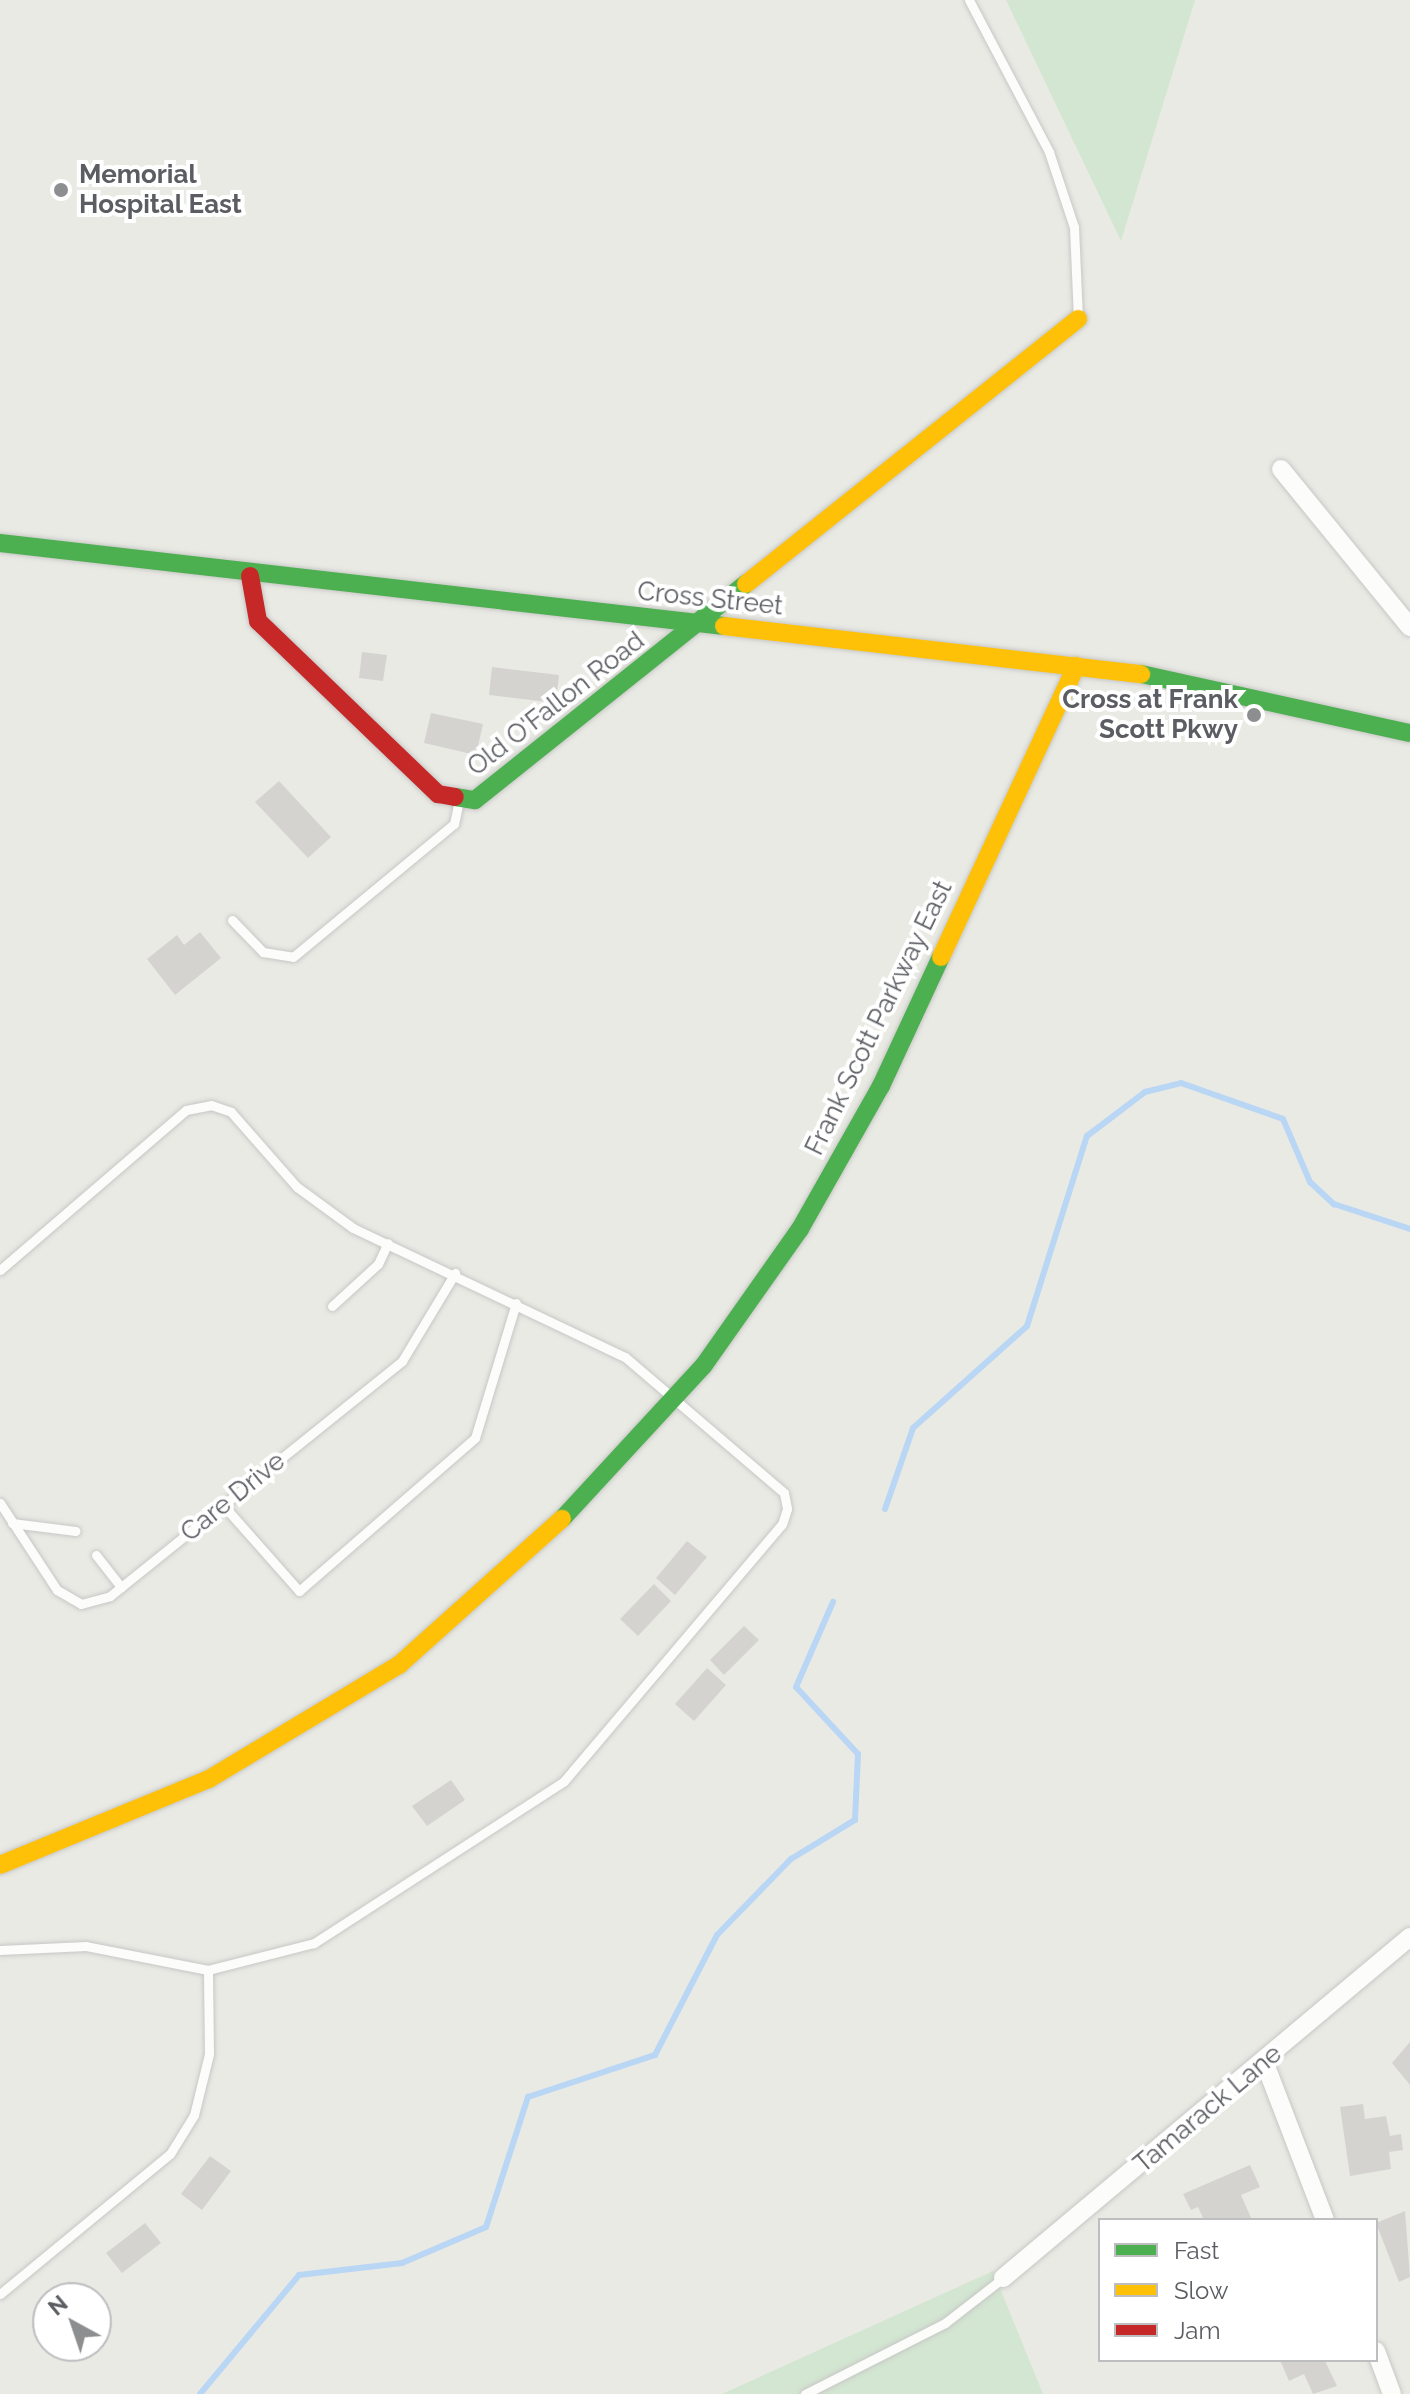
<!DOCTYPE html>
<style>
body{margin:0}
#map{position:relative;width:1410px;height:2394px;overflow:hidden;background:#eaeae5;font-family:Raleway,sans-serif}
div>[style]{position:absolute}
.green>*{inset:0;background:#d3e6d2}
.stream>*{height:6px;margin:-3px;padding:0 3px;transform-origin:3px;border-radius:3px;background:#b9d6f4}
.building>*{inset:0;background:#d4d3d0}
.roads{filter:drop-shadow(0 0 2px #c7c7c5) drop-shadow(0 0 2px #c7c7c5)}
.lane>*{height:9px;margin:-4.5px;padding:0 4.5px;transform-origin:4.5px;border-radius:4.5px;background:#fcfcfb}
.street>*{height:18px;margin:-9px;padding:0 9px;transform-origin:9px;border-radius:9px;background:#fcfcfb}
.fast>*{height:18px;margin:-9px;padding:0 9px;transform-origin:9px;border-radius:9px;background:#4caf50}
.slow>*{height:18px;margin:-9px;padding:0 9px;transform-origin:9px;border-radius:9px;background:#ffc107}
.jam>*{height:18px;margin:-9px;padding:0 9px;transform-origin:9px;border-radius:9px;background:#c62828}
.dots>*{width:22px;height:22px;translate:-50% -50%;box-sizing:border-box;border:4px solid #fff;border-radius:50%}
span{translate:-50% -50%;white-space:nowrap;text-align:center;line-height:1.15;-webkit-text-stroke:8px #fff;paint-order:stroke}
.poi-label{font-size:26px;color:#5b5d62;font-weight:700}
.left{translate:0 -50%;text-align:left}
.right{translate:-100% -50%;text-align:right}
.street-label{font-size:26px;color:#5b5d62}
.legend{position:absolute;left:1098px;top:2218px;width:280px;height:144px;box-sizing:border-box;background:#fff;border:2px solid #bdbec0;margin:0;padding:10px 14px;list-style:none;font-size:24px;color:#5b5d62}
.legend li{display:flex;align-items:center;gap:16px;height:40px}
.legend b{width:40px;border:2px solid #bdbec0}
.north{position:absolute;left:32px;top:2282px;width:80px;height:80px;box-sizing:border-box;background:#fff;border:2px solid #bdbec0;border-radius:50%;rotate:320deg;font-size:22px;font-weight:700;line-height:32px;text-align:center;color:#5b5d62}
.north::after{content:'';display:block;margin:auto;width:28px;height:36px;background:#8d8e90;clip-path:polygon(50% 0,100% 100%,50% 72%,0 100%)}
</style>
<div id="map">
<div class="green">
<i style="clip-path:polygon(1006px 0,1195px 0,1121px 241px)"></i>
<i style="clip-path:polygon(993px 2271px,1043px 2394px,722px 2394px)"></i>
</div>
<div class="stream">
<i style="left:885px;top:1509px;width:86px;rotate:-70.9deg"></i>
<i style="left:913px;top:1428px;width:153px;rotate:-41.8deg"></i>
<i style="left:1027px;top:1326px;width:199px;rotate:-72.5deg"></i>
<i style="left:1087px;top:1136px;width:73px;rotate:-37.2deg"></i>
<i style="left:1145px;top:1092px;width:37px;rotate:-14deg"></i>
<i style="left:1181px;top:1083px;width:108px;rotate:19.4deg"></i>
<i style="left:1283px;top:1119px;width:69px;rotate:66.8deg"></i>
<i style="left:1310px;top:1182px;width:33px;rotate:43deg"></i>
<i style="left:1334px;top:1204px;width:80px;rotate:18.2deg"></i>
<i style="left:200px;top:2394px;width:155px;rotate:-50.2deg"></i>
<i style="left:299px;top:2275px;width:104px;rotate:-6.6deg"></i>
<i style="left:402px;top:2263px;width:91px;rotate:-23.2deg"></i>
<i style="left:486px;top:2227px;width:137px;rotate:-72.1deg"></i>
<i style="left:528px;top:2097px;width:134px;rotate:-18.3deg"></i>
<i style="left:655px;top:2055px;width:135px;rotate:-62.7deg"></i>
<i style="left:717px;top:1935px;width:106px;rotate:-45.8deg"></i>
<i style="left:791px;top:1859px;width:75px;rotate:-31.4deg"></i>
<i style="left:855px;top:1820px;width:66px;rotate:-87.4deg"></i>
<i style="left:858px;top:1754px;width:91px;rotate:-132.8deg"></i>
<i style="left:796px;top:1687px;width:93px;rotate:-66.5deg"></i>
</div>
<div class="building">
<i style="clip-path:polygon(362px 652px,387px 655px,383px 681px,359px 678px)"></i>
<i style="clip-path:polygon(492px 667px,559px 675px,556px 703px,489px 695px)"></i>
<i style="clip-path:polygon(431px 713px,483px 724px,476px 755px,424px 743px)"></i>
<i style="clip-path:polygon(279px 781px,331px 837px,308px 858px,255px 802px)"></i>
<i style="clip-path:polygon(200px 932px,221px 958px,175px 995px,147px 959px,177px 935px,184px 945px)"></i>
<i style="clip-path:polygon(687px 1541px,707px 1557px,675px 1595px,656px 1578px)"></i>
<i style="clip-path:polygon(654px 1584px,671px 1601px,638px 1636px,620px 1619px)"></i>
<i style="clip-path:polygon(744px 1626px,759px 1640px,724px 1675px,710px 1660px)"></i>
<i style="clip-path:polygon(707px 1668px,726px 1685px,694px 1721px,675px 1704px)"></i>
<i style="clip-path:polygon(451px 1780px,465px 1800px,427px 1826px,412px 1806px)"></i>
<i style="clip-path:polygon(1410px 2042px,1410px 2085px,1392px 2063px)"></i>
<i style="clip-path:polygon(1363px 2104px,1365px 2119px,1386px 2116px,1390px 2136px,1401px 2134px,1403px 2150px,1389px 2152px,1391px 2169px,1350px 2176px,1340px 2107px)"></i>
<i style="clip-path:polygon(210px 2156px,231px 2171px,202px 2210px,181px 2194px)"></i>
<i style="clip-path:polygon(1250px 2165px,1260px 2187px,1241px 2195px,1252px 2220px,1204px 2220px,1198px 2207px,1191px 2210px,1183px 2194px)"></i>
<i style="clip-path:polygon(1405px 2211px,1410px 2277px,1399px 2282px,1376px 2223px)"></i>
<i style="clip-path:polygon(145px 2223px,161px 2243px,122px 2273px,106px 2253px)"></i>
<i style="clip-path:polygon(1280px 2360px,1325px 2361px,1337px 2386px,1313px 2394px,1304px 2374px,1289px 2381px)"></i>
</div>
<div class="roads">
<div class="lane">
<i style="left:969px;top:0;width:172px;rotate:62.2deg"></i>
<i style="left:1049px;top:152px;width:79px;rotate:71.6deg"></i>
<i style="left:1074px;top:227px;width:90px;rotate:87.5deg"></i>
<i style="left:232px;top:920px;width:45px;rotate:45.9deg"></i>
<i style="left:263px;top:952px;width:30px;rotate:9deg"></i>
<i style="left:293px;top:957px;width:209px;rotate:-39.6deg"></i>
<i style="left:454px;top:824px;width:25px;rotate:-78deg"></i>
<i style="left:0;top:1270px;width:245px;rotate:-40.7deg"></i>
<i style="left:186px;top:1110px;width:25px;rotate:-11deg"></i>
<i style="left:211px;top:1105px;width:21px;rotate:19deg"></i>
<i style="left:231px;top:1112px;width:100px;rotate:48.7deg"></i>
<i style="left:297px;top:1187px;width:69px;rotate:36.2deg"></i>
<i style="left:353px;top:1228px;width:301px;rotate:25.4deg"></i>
<i style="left:625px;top:1357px;width:209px;rotate:40.5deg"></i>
<i style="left:784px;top:1493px;width:16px;rotate:79deg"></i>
<i style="left:787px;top:1509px;width:16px;rotate:108deg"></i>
<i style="left:782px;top:1524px;width:338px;rotate:130.3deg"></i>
<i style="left:563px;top:1782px;width:297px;rotate:147.1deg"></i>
<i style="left:314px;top:1943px;width:109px;rotate:165.7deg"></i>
<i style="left:208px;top:1970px;width:124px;rotate:-168.9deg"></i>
<i style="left:86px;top:1946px;width:86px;rotate:177.3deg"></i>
<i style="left:332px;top:1306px;width:62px;rotate:-42.4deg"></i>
<i style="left:378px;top:1264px;width:23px;rotate:-65deg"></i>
<i style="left:0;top:1503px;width:104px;rotate:56.8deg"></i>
<i style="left:57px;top:1590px;width:28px;rotate:30deg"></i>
<i style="left:81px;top:1604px;width:30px;rotate:-15deg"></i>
<i style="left:110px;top:1596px;width:375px;rotate:-38.8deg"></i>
<i style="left:402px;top:1361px;width:103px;rotate:-58.9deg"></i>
<i style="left:223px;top:1505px;width:115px;rotate:48.5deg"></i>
<i style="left:299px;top:1591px;width:233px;rotate:-41deg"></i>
<i style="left:475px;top:1438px;width:141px;rotate:-73.1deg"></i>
<i style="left:12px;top:1523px;width:64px;rotate:7.1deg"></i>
<i style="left:96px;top:1555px;width:41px;rotate:52deg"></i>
<i style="left:0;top:2294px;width:220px;rotate:-39.5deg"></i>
<i style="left:170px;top:2154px;width:46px;rotate:-58.4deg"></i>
<i style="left:194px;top:2115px;width:63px;rotate:-76.2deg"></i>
<i style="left:209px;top:2054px;width:84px;rotate:-90.7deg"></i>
<i style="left:805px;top:2394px;width:157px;rotate:-26.9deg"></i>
<i style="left:945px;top:2323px;width:73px;rotate:-37.8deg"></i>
</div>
<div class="street">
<i style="left:1281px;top:469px;width:204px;rotate:50.8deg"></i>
<i style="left:1264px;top:2061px;width:170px;rotate:69deg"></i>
<i style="left:1003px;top:2278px;width:531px;rotate:-39.96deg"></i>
<i style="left:1376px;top:2351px;width:46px;rotate:69.6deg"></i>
</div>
<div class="fast">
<i style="left:0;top:543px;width:729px;rotate:6.54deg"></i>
<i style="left:1141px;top:674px;width:275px;rotate:12.4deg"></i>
<i style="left:455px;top:797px;width:20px;rotate:9deg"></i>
<i style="left:475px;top:800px;width:347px;rotate:-38.6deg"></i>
<i style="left:562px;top:1519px;width:209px;rotate:-47.3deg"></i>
<i style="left:704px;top:1365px;width:166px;rotate:-54.8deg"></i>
<i style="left:800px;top:1229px;width:164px;rotate:-60.5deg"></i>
<i style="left:881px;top:1086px;width:142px;rotate:-65.1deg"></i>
</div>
<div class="slow">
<i style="left:746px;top:584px;width:425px;rotate:-38.6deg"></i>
<i style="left:724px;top:626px;width:420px;rotate:6.6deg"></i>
<i style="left:941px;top:957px;width:321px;rotate:-65.1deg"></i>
<i style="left:0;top:1865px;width:226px;rotate:-22.4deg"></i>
<i style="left:209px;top:1779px;width:222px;rotate:-31deg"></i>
<i style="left:399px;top:1665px;width:219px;rotate:-41.9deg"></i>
</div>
<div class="jam">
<i style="left:250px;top:576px;width:46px;rotate:79.9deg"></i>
<i style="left:258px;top:621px;width:250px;rotate:43.9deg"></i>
<i style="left:438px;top:794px;width:17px;rotate:10deg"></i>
</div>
</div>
<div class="dots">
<i style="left:61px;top:190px;background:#8d8e90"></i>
<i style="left:1254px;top:715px;background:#8d8e90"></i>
</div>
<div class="poi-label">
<span class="left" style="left:79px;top:190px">Memorial<br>Hospital East</span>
<span class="right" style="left:1238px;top:715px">Cross at Frank<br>Scott Pkwy</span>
</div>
<div class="street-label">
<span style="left:710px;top:599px;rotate:6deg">Cross Street</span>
<span style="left:556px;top:704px;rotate:-38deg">Old O'Fallon Road</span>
<span style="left:879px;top:1018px;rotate:-64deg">Frank Scott Parkway East</span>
<span style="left:233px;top:1497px;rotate:-39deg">Care Drive</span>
<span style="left:1208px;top:2109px;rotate:-40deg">Tamarack Lane</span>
</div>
<ul class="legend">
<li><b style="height:10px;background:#4caf50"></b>Fast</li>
<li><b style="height:10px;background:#ffc107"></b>Slow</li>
<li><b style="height:10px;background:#c62828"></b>Jam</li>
</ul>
<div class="north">N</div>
</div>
